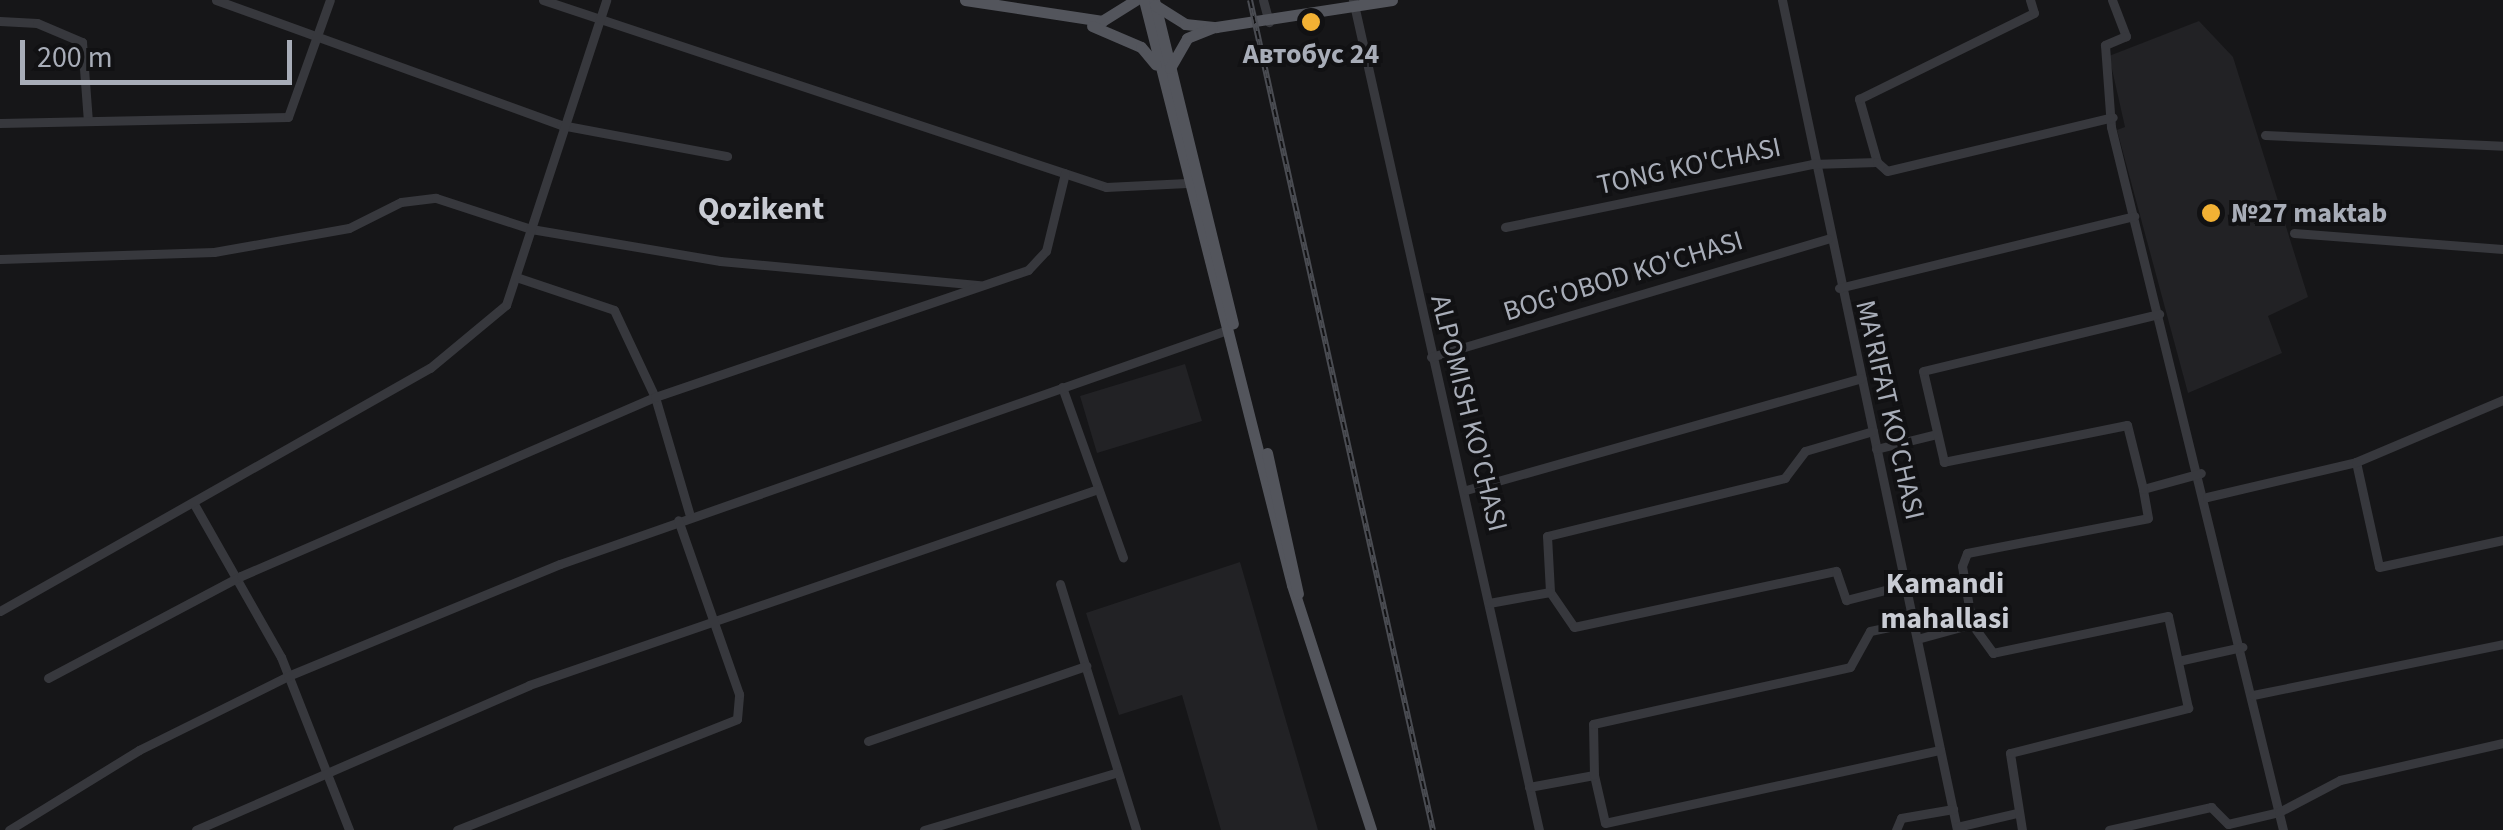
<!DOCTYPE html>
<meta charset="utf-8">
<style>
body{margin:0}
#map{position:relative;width:2503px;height:830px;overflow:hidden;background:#161618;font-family:"Source Sans 3",sans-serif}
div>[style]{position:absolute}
.built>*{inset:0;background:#222225}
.minor>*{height:9px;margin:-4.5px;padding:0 4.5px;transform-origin:4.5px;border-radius:4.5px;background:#37383d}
.major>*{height:11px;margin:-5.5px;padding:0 5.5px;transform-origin:5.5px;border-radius:5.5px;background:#53555c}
.rail>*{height:6px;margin-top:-3px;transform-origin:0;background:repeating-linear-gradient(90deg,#111113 0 8px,#4a4c52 0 16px);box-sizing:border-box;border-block:2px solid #4a4c52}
.dots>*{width:28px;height:28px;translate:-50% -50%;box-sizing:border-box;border:5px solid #111113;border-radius:50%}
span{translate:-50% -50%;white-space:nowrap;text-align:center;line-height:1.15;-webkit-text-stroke:8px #111113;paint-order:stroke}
.poi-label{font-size:28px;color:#a8adb8;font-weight:700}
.left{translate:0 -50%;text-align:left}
.street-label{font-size:28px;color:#a8adb8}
.neighbourhood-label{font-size:30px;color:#c9ccd4;font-weight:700}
.quarter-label{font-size:32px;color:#c9ccd4;font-weight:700}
.scale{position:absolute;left:20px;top:40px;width:272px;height:45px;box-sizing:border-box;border:5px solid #a8adb8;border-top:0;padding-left:12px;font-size:30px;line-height:35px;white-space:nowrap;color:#a8adb8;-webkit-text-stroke:8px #111113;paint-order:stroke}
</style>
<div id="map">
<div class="built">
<i style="clip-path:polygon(2199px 21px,2233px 57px,2308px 297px,2268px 316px,2282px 353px,2188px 393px,2117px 130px,2125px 127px,2109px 56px)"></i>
<i style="clip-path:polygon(1185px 364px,1202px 421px,1097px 453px,1080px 396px)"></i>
<i style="clip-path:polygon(1240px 562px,1270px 666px,1318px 830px,1221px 830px,1182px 695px,1119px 715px,1086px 613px)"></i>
</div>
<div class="minor">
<i style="left:216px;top:0;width:367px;rotate:19.9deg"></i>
<i style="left:561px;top:125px;width:169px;rotate:10.6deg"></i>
<i style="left:543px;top:0;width:593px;rotate:18.37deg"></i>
<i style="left:1106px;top:187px;width:81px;rotate:-2.8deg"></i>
<i style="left:1263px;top:0;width:23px;rotate:75deg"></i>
<i style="left:1353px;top:0;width:851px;rotate:77.37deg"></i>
<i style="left:1782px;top:0;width:848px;rotate:78.09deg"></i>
<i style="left:2112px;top:0;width:39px;rotate:69deg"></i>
<i style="left:2126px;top:36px;width:23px;rotate:157deg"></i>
<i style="left:2105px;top:45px;width:82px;rotate:85.8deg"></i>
<i style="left:2111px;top:127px;width:724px;rotate:76.25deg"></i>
<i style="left:0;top:21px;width:37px;rotate:3deg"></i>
<i style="left:37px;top:23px;width:49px;rotate:22.9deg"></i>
<i style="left:82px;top:42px;width:79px;rotate:85.7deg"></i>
<i style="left:0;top:123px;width:288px;rotate:-1.2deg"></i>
<i style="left:288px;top:117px;width:124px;rotate:-70.3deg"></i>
<i style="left:2265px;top:135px;width:238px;rotate:2.6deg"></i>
<i style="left:1877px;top:162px;width:66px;rotate:-105.9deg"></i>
<i style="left:1859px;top:99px;width:195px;rotate:-26.2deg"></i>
<i style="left:2034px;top:13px;width:14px;rotate:-107deg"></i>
<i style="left:1505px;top:227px;width:313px;rotate:-11.6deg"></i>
<i style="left:1812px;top:164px;width:65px;rotate:-1.8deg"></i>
<i style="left:1877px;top:162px;width:13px;rotate:42deg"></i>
<i style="left:1887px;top:171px;width:232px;rotate:-13.4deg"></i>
<i style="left:2294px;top:233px;width:210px;rotate:4.4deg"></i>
<i style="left:0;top:259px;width:214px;rotate:-1.9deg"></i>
<i style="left:214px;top:252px;width:137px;rotate:-10.1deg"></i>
<i style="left:349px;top:228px;width:58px;rotate:-26.6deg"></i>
<i style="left:401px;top:202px;width:35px;rotate:-7deg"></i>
<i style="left:436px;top:198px;width:100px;rotate:18.1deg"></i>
<i style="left:531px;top:229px;width:192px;rotate:9.6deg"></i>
<i style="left:720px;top:261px;width:261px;rotate:5.3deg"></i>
<i style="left:516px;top:277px;width:103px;rotate:18.6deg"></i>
<i style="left:614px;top:310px;width:96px;rotate:64.8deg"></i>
<i style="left:655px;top:397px;width:124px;rotate:73.6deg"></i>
<i style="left:1839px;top:288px;width:304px;rotate:-13.7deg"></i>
<i style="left:1431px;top:357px;width:414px;rotate:-16.6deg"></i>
<i style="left:1062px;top:387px;width:181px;rotate:70.3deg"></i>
<i style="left:1873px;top:431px;width:71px;rotate:163.6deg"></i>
<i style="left:1805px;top:451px;width:34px;rotate:127deg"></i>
<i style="left:1785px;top:478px;width:245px;rotate:166.3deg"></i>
<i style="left:1547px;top:536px;width:56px;rotate:86.9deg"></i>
<i style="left:1550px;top:592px;width:42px;rotate:55.6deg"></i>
<i style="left:1574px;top:627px;width:268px;rotate:-12.1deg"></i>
<i style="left:1836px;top:571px;width:31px;rotate:71deg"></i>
<i style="left:1846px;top:600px;width:61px;rotate:-14.3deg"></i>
<i style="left:1876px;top:449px;width:59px;rotate:-13.8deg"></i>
<i style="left:2356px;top:462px;width:107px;rotate:77.6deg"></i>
<i style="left:2379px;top:567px;width:127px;rotate:-12.3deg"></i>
<i style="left:2143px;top:489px;width:60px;rotate:-15.4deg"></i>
<i style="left:1466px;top:490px;width:411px;rotate:-15.8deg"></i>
<i style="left:2207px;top:497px;width:153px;rotate:-13.2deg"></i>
<i style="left:2356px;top:462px;width:160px;rotate:-22.9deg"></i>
<i style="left:194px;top:504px;width:176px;rotate:60.4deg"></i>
<i style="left:281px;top:657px;width:186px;rotate:68.5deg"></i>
<i style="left:1060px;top:584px;width:257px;rotate:72.8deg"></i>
<i style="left:1489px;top:603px;width:62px;rotate:-10.2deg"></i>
<i style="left:0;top:611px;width:494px;rotate:-29.5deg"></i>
<i style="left:430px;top:368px;width:99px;rotate:-39.7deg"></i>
<i style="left:506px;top:305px;width:321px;rotate:-71.8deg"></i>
<i style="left:1917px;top:639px;width:57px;rotate:-15.3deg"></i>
<i style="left:2178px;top:661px;width:66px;rotate:-12.3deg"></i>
<i style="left:48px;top:678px;width:218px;rotate:-27.9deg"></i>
<i style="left:241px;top:576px;width:451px;rotate:-23.4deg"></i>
<i style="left:655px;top:397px;width:394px;rotate:-18.8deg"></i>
<i style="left:1028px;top:270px;width:26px;rotate:-47deg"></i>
<i style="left:1046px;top:251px;width:80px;rotate:-76.3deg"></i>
<i style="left:2253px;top:695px;width:255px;rotate:-11.5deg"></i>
<i style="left:868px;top:741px;width:231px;rotate:-19deg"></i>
<i style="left:1594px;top:775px;width:49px;rotate:77.1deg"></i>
<i style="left:1605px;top:823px;width:343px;rotate:-12.3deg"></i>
<i style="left:1529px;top:787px;width:66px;rotate:-10.5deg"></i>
<i style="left:1594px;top:775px;width:51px;rotate:-91.1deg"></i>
<i style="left:1593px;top:724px;width:263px;rotate:-12.5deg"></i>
<i style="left:1850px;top:667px;width:41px;rotate:-60.9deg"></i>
<i style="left:1870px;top:631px;width:44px;rotate:-11.8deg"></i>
<i style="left:1957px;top:827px;width:62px;rotate:-13.1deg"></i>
<i style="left:9px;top:830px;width:153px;rotate:-31.6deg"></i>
<i style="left:139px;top:750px;width:166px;rotate:-26.4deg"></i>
<i style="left:288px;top:676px;width:294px;rotate:-22.4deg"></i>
<i style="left:560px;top:564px;width:707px;rotate:-19.33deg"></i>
<i style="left:196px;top:830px;width:363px;rotate:-23.5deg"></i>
<i style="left:529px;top:685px;width:602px;rotate:-19.01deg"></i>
<i style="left:457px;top:830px;width:301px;rotate:-21.6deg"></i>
<i style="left:737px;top:719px;width:25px;rotate:-85deg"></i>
<i style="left:739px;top:694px;width:184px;rotate:-109.3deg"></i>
<i style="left:924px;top:830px;width:202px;rotate:-16.6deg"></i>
<i style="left:1896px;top:830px;width:13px;rotate:-67deg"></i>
<i style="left:1901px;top:818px;width:53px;rotate:-9.8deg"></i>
<i style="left:2022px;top:830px;width:78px;rotate:-98.9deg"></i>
<i style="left:2010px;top:753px;width:184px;rotate:-14.2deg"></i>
<i style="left:2188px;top:708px;width:94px;rotate:-102.3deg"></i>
<i style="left:2168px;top:616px;width:179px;rotate:168.1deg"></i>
<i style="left:1993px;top:653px;width:36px;rotate:-126deg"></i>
<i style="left:1972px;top:624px;width:59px;rotate:-99.8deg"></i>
<i style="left:1962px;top:566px;width:14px;rotate:-69deg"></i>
<i style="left:1967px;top:553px;width:184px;rotate:-10.9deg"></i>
<i style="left:2148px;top:518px;width:29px;rotate:-100deg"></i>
<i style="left:2143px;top:489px;width:66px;rotate:-104deg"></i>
<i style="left:2127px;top:425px;width:187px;rotate:168.6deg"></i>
<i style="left:1944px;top:462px;width:93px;rotate:-103deg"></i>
<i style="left:1923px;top:371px;width:243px;rotate:-13.6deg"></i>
<i style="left:2109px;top:830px;width:105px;rotate:-12.7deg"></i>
<i style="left:2211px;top:807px;width:24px;rotate:45deg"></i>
<i style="left:2228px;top:824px;width:52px;rotate:-13.2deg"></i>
<i style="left:2279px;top:812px;width:69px;rotate:-27.7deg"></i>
<i style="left:2340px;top:780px;width:167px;rotate:-12.8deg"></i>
</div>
<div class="major">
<i style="left:965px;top:0;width:139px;rotate:8.7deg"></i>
<i style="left:1102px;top:21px;width:40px;rotate:-32deg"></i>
<i style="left:1144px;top:0;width:603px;rotate:75.8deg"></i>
<i style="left:1292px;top:585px;width:257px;rotate:72.1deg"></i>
<i style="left:1154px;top:0;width:333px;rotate:76.3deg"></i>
<i style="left:1155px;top:5px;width:36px;rotate:32deg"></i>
<i style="left:1185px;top:24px;width:31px;rotate:6deg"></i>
<i style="left:1216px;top:27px;width:178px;rotate:-8.7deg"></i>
<i style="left:1092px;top:26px;width:53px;rotate:23.2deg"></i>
<i style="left:1141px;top:47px;width:23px;rotate:50deg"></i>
<i style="left:1170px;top:68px;width:34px;rotate:-60deg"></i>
<i style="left:1187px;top:38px;width:27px;rotate:-22deg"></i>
<i style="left:1267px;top:453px;width:144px;rotate:77.6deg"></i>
</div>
<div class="rail">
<i style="left:1250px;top:0;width:850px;rotate:77.57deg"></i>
</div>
<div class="dots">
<i style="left:1311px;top:22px;background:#f2b134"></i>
<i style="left:2211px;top:213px;background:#f2b134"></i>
</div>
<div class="poi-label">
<span style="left:1311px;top:54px">Автобус 24</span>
<span class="left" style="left:2231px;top:213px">№27 maktab</span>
</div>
<div class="street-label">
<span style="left:1689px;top:166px;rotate:-12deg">TONG KO'CHASI</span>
<span style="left:1623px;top:276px;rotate:-17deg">BOG'OBOD KO'CHASI</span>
<span style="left:1890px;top:410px;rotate:77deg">MA'RIFAT KO'CHASI</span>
<span style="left:1469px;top:413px;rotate:76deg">ALPOMISH KO'CHASI</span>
</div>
<div class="neighbourhood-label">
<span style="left:1945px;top:601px">Kamandi<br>mahallasi</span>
</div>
<div class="quarter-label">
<span style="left:761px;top:209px">Qozikent</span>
</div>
<div class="scale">200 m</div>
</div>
